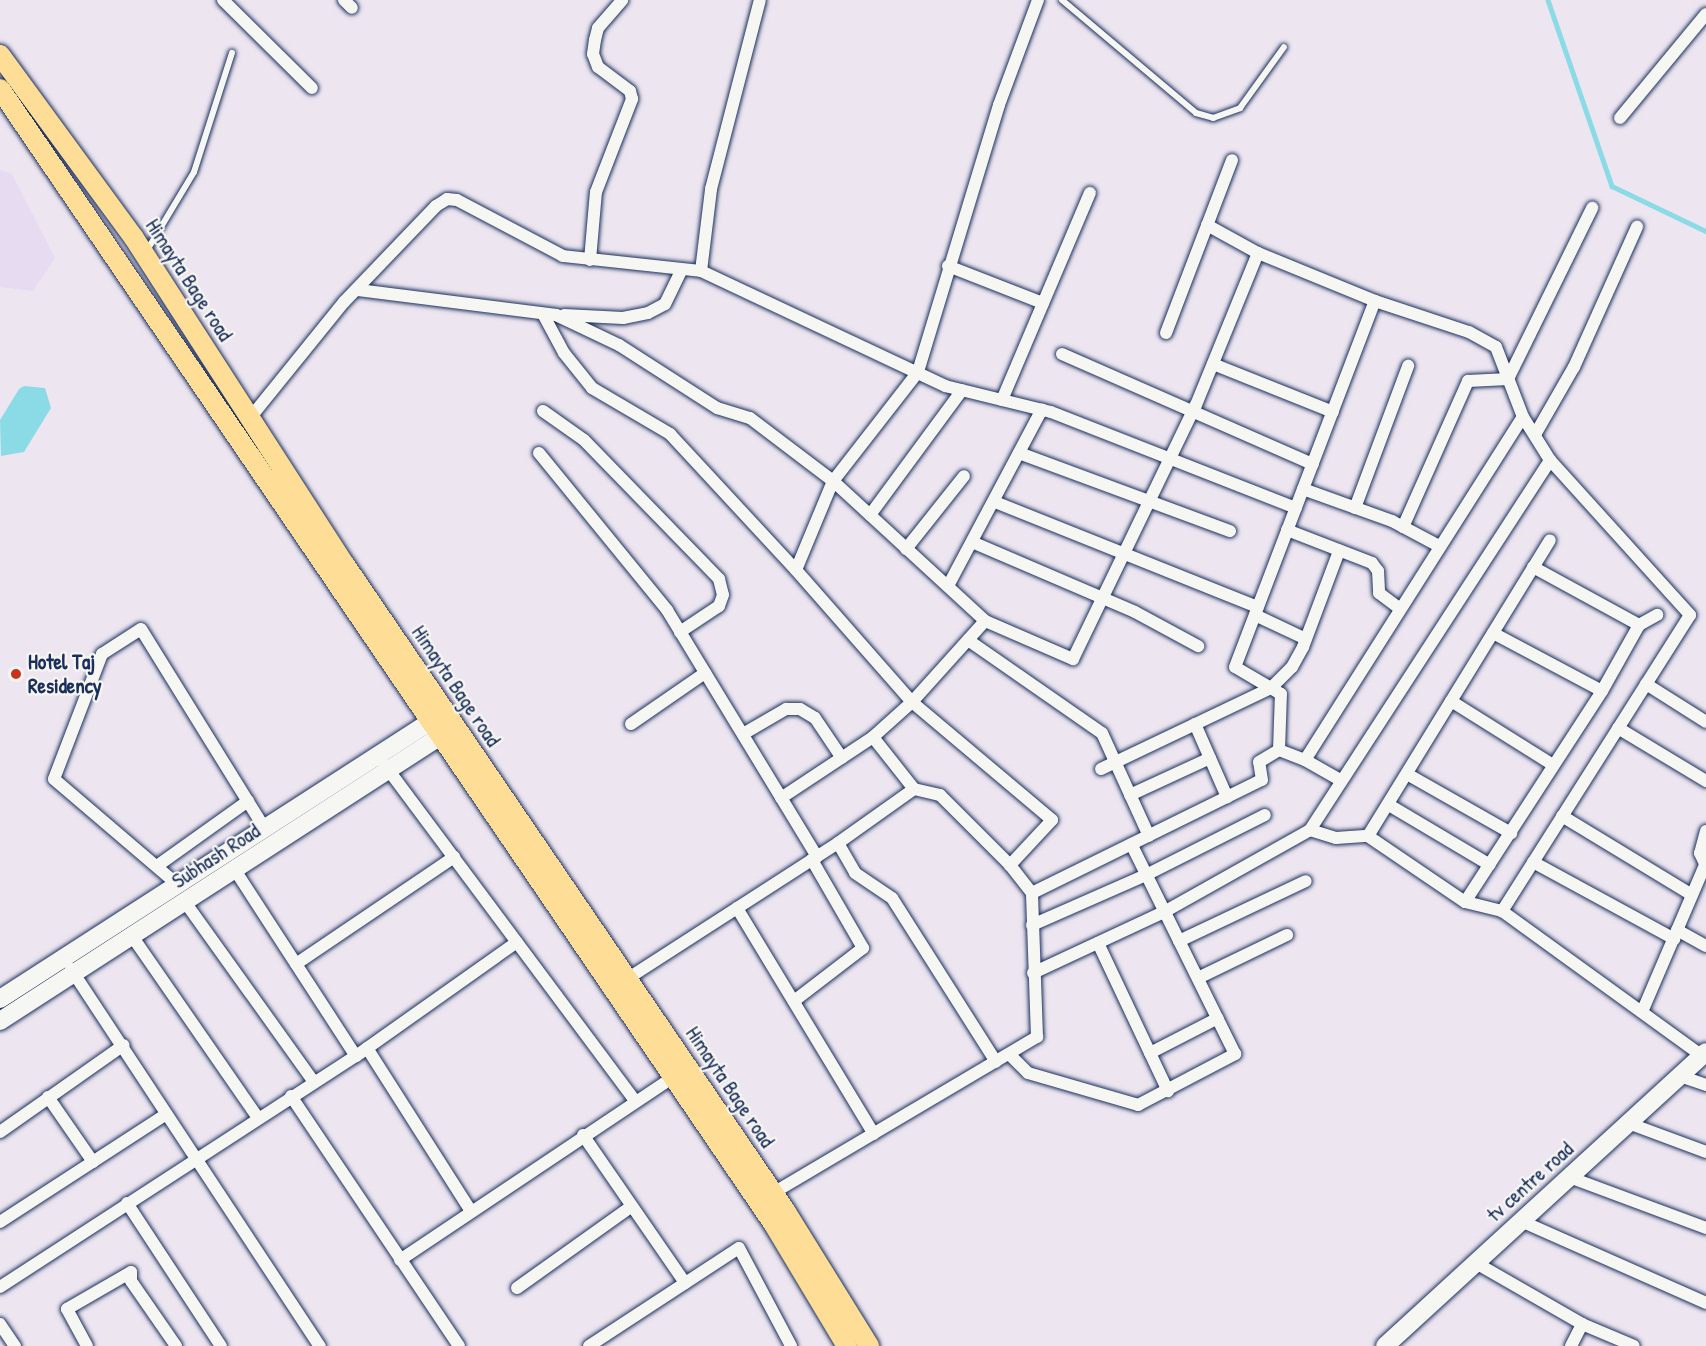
<!DOCTYPE html>
<style>
body{margin:0}
#map{position:relative;width:1706px;height:1346px;overflow:hidden;background:#ede6f1;font-family:"Patrick Hand",sans-serif}
div>[style]{position:absolute}
.built>*{inset:0;background:#e6dbf1}
.water>*{inset:0;background:#8bdbe6}
.stream>*{height:4.5px;margin:-2.25px;padding:0 2.25px;transform-origin:2.25px;border-radius:2.25px;background:#8bdbe6}
.roads{filter:drop-shadow(0 0 2px #1b2f5e) drop-shadow(0 0 2px #1b2f5e)}
.lane>*{height:6px;margin:-3px;padding:0 3px;transform-origin:3px;border-radius:3px;background:#f6f6f2}
.street>*{height:12px;margin:-6px;padding:0 6px;transform-origin:6px;border-radius:6px;background:#f6f6f2}
.secondary>*{height:18px;margin:-9px;padding:0 9px;transform-origin:9px;border-radius:9px;background:#f6f6f2}
.primary>*{height:20px;margin:-10px;padding:0 10px;transform-origin:10px;border-radius:10px;background:#fedd96}
.dots>*{width:16px;height:16px;translate:-50% -50%;box-sizing:border-box;border:3px solid #f6f6f2;border-radius:50%}
span{translate:-50% -50%;white-space:nowrap;text-align:center;line-height:1.15;-webkit-text-stroke:4.5px #f6f6f2;paint-order:stroke}
.street-label{font-size:21px;color:#1b2f5e}
.poi-label{font-size:21px;color:#1b2f5e;font-weight:700}
.left{translate:0 -50%;text-align:left}
</style>
<div id="map">
<div class="built">
<i style="clip-path:polygon(0 170px,12px 174px,55px 258px,33px 291px,0 287px)"></i>
</div>
<div class="water">
<i style="clip-path:polygon(24px 386px,45px 388px,51px 408px,24px 452px,1px 456px,0 420px,19px 389px)"></i>
</div>
<div class="stream">
<i style="left:1548px;top:0;width:197px;rotate:71deg"></i>
<i style="left:1612px;top:186px;width:104px;rotate:25.6deg"></i>
</div>
<div class="roads">
<div class="lane">
<i style="left:1062px;top:0;width:175px;rotate:40.1deg"></i>
<i style="left:1196px;top:113px;width:18px;rotate:16deg"></i>
<i style="left:1213px;top:118px;width:29px;rotate:-20deg"></i>
<i style="left:1240px;top:108px;width:75px;rotate:-54.2deg"></i>
<i style="left:146px;top:252px;width:93px;rotate:-59deg"></i>
<i style="left:194px;top:172px;width:125px;rotate:-72.3deg"></i>
</div>
<div class="street">
<i style="left:223px;top:0;width:125px;rotate:44.7deg"></i>
<i style="left:344px;top:0;width:11px;rotate:45deg"></i>
<i style="left:1038px;top:0;width:112px;rotate:110.4deg"></i>
<i style="left:999px;top:105px;width:279px;rotate:106.9deg"></i>
<i style="left:918px;top:372px;width:138px;rotate:127.9deg"></i>
<i style="left:833px;top:481px;width:96px;rotate:112.6deg"></i>
<i style="left:796px;top:570px;width:176px;rotate:48.7deg"></i>
<i style="left:912px;top:702px;width:109px;rotate:-48deg"></i>
<i style="left:985px;top:621px;width:96px;rotate:23.4deg"></i>
<i style="left:1073px;top:659px;width:282px;rotate:-64.2deg"></i>
<i style="left:1196px;top:405px;width:164px;rotate:-67.8deg"></i>
<i style="left:1258px;top:253px;width:126px;rotate:22.3deg"></i>
<i style="left:1375px;top:301px;width:99px;rotate:18.3deg"></i>
<i style="left:1469px;top:332px;width:31px;rotate:29deg"></i>
<i style="left:1496px;top:347px;width:75px;rotate:68.9deg"></i>
<i style="left:1620px;top:118px;width:135px;rotate:-50.4deg"></i>
<i style="left:1207px;top:225px;width:58px;rotate:28.8deg"></i>
<i style="left:590px;top:260px;width:68px;rotate:-85deg"></i>
<i style="left:596px;top:192px;width:100px;rotate:-68.8deg"></i>
<i style="left:632px;top:99px;width:8px;rotate:-104deg"></i>
<i style="left:630px;top:91px;width:40px;rotate:-143deg"></i>
<i style="left:598px;top:67px;width:14px;rotate:-111deg"></i>
<i style="left:593px;top:54px;width:14px;rotate:-82deg"></i>
<i style="left:595px;top:40px;width:12px;rotate:-76deg"></i>
<i style="left:598px;top:28px;width:37px;rotate:-49deg"></i>
<i style="left:948px;top:266px;width:102px;rotate:21.3deg"></i>
<i style="left:701px;top:271px;width:83px;rotate:-83deg"></i>
<i style="left:711px;top:189px;width:195px;rotate:-75.5deg"></i>
<i style="left:358px;top:290px;width:200px;rotate:7.2deg"></i>
<i style="left:556px;top:315px;width:70px;rotate:25.5deg"></i>
<i style="left:619px;top:345px;width:117px;rotate:32.7deg"></i>
<i style="left:717px;top:408px;width:34px;rotate:17deg"></i>
<i style="left:750px;top:418px;width:104px;rotate:37.2deg"></i>
<i style="left:833px;top:481px;width:207px;rotate:42.6deg"></i>
<i style="left:543px;top:314px;width:44px;rotate:61.7deg"></i>
<i style="left:564px;top:353px;width:45px;rotate:51.3deg"></i>
<i style="left:592px;top:388px;width:91px;rotate:30.5deg"></i>
<i style="left:670px;top:434px;width:185px;rotate:47.2deg"></i>
<i style="left:564px;top:315px;width:59px;rotate:2.9deg"></i>
<i style="left:623px;top:318px;width:25px;rotate:-11deg"></i>
<i style="left:648px;top:313px;width:19px;rotate:-28deg"></i>
<i style="left:665px;top:304px;width:37px;rotate:-64deg"></i>
<i style="left:1166px;top:333px;width:185px;rotate:-69.1deg"></i>
<i style="left:1062px;top:354px;width:274px;rotate:23.7deg"></i>
<i style="left:1213px;top:364px;width:129px;rotate:21.8deg"></i>
<i style="left:1002px;top:400px;width:225px;rotate:-67deg"></i>
<i style="left:543px;top:411px;width:50px;rotate:35.3deg"></i>
<i style="left:584px;top:440px;width:194px;rotate:45.8deg"></i>
<i style="left:719px;top:579px;width:16px;rotate:76deg"></i>
<i style="left:723px;top:595px;width:12px;rotate:110deg"></i>
<i style="left:719px;top:606px;width:47px;rotate:146.3deg"></i>
<i style="left:250px;top:418px;width:149px;rotate:-51deg"></i>
<i style="left:344px;top:302px;width:133px;rotate:-46.2deg"></i>
<i style="left:436px;top:206px;width:13px;rotate:-32deg"></i>
<i style="left:447px;top:199px;width:10px;rotate:6deg"></i>
<i style="left:457px;top:200px;width:120px;rotate:27.8deg"></i>
<i style="left:563px;top:256px;width:139px;rotate:6.2deg"></i>
<i style="left:701px;top:271px;width:270px;rotate:25.2deg"></i>
<i style="left:945px;top:386px;width:109px;rotate:13.8deg"></i>
<i style="left:1051px;top:412px;width:263px;rotate:21.4deg"></i>
<i style="left:1536px;top:433px;width:76px;rotate:-60.1deg"></i>
<i style="left:1574px;top:367px;width:154px;rotate:-65.8deg"></i>
<i style="left:539px;top:453px;width:203px;rotate:50.8deg"></i>
<i style="left:667px;top:610px;width:289px;rotate:58.7deg"></i>
<i style="left:1019px;top:453px;width:225px;rotate:20.3deg"></i>
<i style="left:1303px;top:489px;width:95px;rotate:19.8deg"></i>
<i style="left:1392px;top:521px;width:53px;rotate:28deg"></i>
<i style="left:995px;top:502px;width:283px;rotate:21.8deg"></i>
<i style="left:1355px;top:508px;width:152px;rotate:-69.5deg"></i>
<i style="left:870px;top:515px;width:155px;rotate:-53.6deg"></i>
<i style="left:1403px;top:527px;width:160px;rotate:-66deg"></i>
<i style="left:1468px;top:381px;width:40px;rotate:-2.9deg"></i>
<i style="left:1508px;top:379px;width:191px;rotate:-63.8deg"></i>
<i style="left:1287px;top:530px;width:91px;rotate:21.2deg"></i>
<i style="left:1372px;top:563px;width:10px;rotate:53deg"></i>
<i style="left:1378px;top:571px;width:22px;rotate:87deg"></i>
<i style="left:1379px;top:593px;width:25px;rotate:37deg"></i>
<i style="left:972px;top:542px;width:177px;rotate:23.2deg"></i>
<i style="left:1135px;top:612px;width:72px;rotate:28.4deg"></i>
<i style="left:906px;top:549px;width:93px;rotate:-51.5deg"></i>
<i style="left:1533px;top:567px;width:121px;rotate:28.7deg"></i>
<i style="left:948px;top:586px;width:200px;rotate:-62deg"></i>
<i style="left:1255px;top:615px;width:56px;rotate:25.2deg"></i>
<i style="left:1493px;top:633px;width:123px;rotate:28deg"></i>
<i style="left:968px;top:640px;width:163px;rotate:34.8deg"></i>
<i style="left:1102px;top:733px;width:113px;rotate:65.5deg"></i>
<i style="left:1646px;top:684px;width:71px;rotate:32.3deg"></i>
<i style="left:1451px;top:701px;width:120px;rotate:32.1deg"></i>
<i style="left:631px;top:724px;width:90px;rotate:-34.6deg"></i>
<i style="left:1195px;top:724px;width:80px;rotate:66.3deg"></i>
<i style="left:1618px;top:728px;width:103px;rotate:31.1deg"></i>
<i style="left:743px;top:734px;width:50px;rotate:-30.2deg"></i>
<i style="left:786px;top:709px;width:14px"></i>
<i style="left:800px;top:709px;width:17px;rotate:31deg"></i>
<i style="left:815px;top:718px;width:48px;rotate:56deg"></i>
<i style="left:1279px;top:750px;width:56px;rotate:-88deg"></i>
<i style="left:1281px;top:694px;width:53px;rotate:-149.6deg"></i>
<i style="left:1235px;top:667px;width:392px;rotate:-69.1deg"></i>
<i style="left:1305px;top:760px;width:40px;rotate:29.7deg"></i>
<i style="left:384px;top:764px;width:419px;rotate:53.3deg"></i>
<i style="left:1101px;top:769px;width:188px;rotate:-25.5deg"></i>
<i style="left:1271px;top:688px;width:30px;rotate:-45deg"></i>
<i style="left:1292px;top:667px;width:23px;rotate:-61deg"></i>
<i style="left:1303px;top:647px;width:103px;rotate:-69.4deg"></i>
<i style="left:1407px;top:774px;width:120px;rotate:29.6deg"></i>
<i style="left:914px;top:789px;width:27px;rotate:13deg"></i>
<i style="left:940px;top:795px;width:99px;rotate:45deg"></i>
<i style="left:1130px;top:795px;width:88px;rotate:-24.8deg"></i>
<i style="left:781px;top:798px;width:110px;rotate:-33.5deg"></i>
<i style="left:1389px;top:805px;width:117px;rotate:30.7deg"></i>
<i style="left:1562px;top:816px;width:152px;rotate:31.3deg"></i>
<i style="left:1310px;top:830px;width:27px;rotate:17deg"></i>
<i style="left:1336px;top:838px;width:32px;rotate:-4deg"></i>
<i style="left:1706px;top:831px;width:23px;rotate:105deg"></i>
<i style="left:1700px;top:853px;width:14px;rotate:65deg"></i>
<i style="left:838px;top:843px;width:34px;rotate:60deg"></i>
<i style="left:855px;top:873px;width:45px;rotate:34deg"></i>
<i style="left:892px;top:898px;width:194px;rotate:57.6deg"></i>
<i style="left:1533px;top:862px;width:161px;rotate:28.6deg"></i>
<i style="left:157px;top:866px;width:112px;rotate:-35.5deg"></i>
<i style="left:235px;top:870px;width:222px;rotate:57deg"></i>
<i style="left:178px;top:885px;width:163px;rotate:-139.5deg"></i>
<i style="left:54px;top:779px;width:134px;rotate:-69deg"></i>
<i style="left:102px;top:654px;width:46px;rotate:-32.7deg"></i>
<i style="left:141px;top:629px;width:235px;rotate:58.2deg"></i>
<i style="left:185px;top:902px;width:220px;rotate:54.4deg"></i>
<i style="left:1465px;top:902px;width:252px;rotate:-57deg"></i>
<i style="left:1602px;top:691px;width:76px;rotate:-60.7deg"></i>
<i style="left:1639px;top:625px;width:21px;rotate:-29deg"></i>
<i style="left:737px;top:908px;width:264px;rotate:58.8deg"></i>
<i style="left:1502px;top:911px;width:38px;rotate:-166deg"></i>
<i style="left:1465px;top:902px;width:117px;rotate:-145.8deg"></i>
<i style="left:1368px;top:836px;width:347px;rotate:-58.4deg"></i>
<i style="left:1032px;top:925px;width:124px;rotate:-23.7deg"></i>
<i style="left:1146px;top:875px;width:133px;rotate:-26.8deg"></i>
<i style="left:1677px;top:930px;width:33px;rotate:29deg"></i>
<i style="left:132px;top:936px;width:221px;rotate:55.3deg"></i>
<i style="left:1179px;top:941px;width:140px;rotate:-25.3deg"></i>
<i style="left:1098px;top:943px;width:164px;rotate:64.7deg"></i>
<i style="left:296px;top:964px;width:191px;rotate:-34.1deg"></i>
<i style="left:71px;top:969px;width:452px;rotate:56.6deg"></i>
<i style="left:1033px;top:973px;width:145px;rotate:-25deg"></i>
<i style="left:1164px;top:912px;width:167px;rotate:-29.3deg"></i>
<i style="left:1310px;top:830px;width:441px;rotate:-57deg"></i>
<i style="left:1198px;top:978px;width:99px;rotate:-25.8deg"></i>
<i style="left:627px;top:979px;width:251px;rotate:-32.8deg"></i>
<i style="left:838px;top:843px;width:93px;rotate:-35.4deg"></i>
<i style="left:914px;top:789px;width:66px;rotate:-128.3deg"></i>
<i style="left:873px;top:737px;width:52px;rotate:-41.9deg"></i>
<i style="left:912px;top:702px;width:183px;rotate:40.1deg"></i>
<i style="left:1052px;top:820px;width:62px;rotate:133deg"></i>
<i style="left:1010px;top:865px;width:36px;rotate:52deg"></i>
<i style="left:794px;top:1001px;width:87px;rotate:-37.5deg"></i>
<i style="left:863px;top:948px;width:102px;rotate:-120.1deg"></i>
<i style="left:1642px;top:1012px;width:160px;rotate:-66.8deg"></i>
<i style="left:367px;top:1048px;width:193px;rotate:57.5deg"></i>
<i style="left:1150px;top:1053px;width:76px;rotate:-27.2deg"></i>
<i style="left:1009px;top:1054px;width:27px;rotate:45deg"></i>
<i style="left:1028px;top:1073px;width:115px;rotate:16.2deg"></i>
<i style="left:1138px;top:1105px;width:110px;rotate:-27.7deg"></i>
<i style="left:1235px;top:1054px;width:234px;rotate:-116.3deg"></i>
<i style="left:1680px;top:1076px;width:28px;rotate:19deg"></i>
<i style="left:291px;top:1096px;width:301px;rotate:56.1deg"></i>
<i style="left:48px;top:1097px;width:79px;rotate:55.3deg"></i>
<i style="left:1628px;top:1123px;width:83px;rotate:20.4deg"></i>
<i style="left:0;top:1132px;width:151px;rotate:-35.1deg"></i>
<i style="left:583px;top:1135px;width:180px;rotate:55.4deg"></i>
<i style="left:1569px;top:1177px;width:146px;rotate:20.4deg"></i>
<i style="left:773px;top:1193px;width:307px;rotate:-30.6deg"></i>
<i style="left:1037px;top:1037px;width:144px;rotate:-92deg"></i>
<i style="left:1032px;top:893px;width:256px;rotate:-26.2deg"></i>
<i style="left:1262px;top:780px;width:18px;rotate:-99deg"></i>
<i style="left:1259px;top:762px;width:23px;rotate:-31deg"></i>
<i style="left:1279px;top:750px;width:28px;rotate:21deg"></i>
<i style="left:1305px;top:760px;width:406px;rotate:-57.6deg"></i>
<i style="left:1523px;top:417px;width:51px;rotate:57.9deg"></i>
<i style="left:1550px;top:460px;width:209px;rotate:47.9deg"></i>
<i style="left:1690px;top:615px;width:351px;rotate:122.4deg"></i>
<i style="left:1502px;top:911px;width:247px;rotate:35.9deg"></i>
<i style="left:127px;top:1203px;width:171px;rotate:56.7deg"></i>
<i style="left:1521px;top:1221px;width:202px;rotate:23.9deg"></i>
<i style="left:0;top:1222px;width:198px;rotate:-33deg"></i>
<i style="left:400px;top:1260px;width:329px;rotate:-33.8deg"></i>
<i style="left:1476px;top:1263px;width:122px;rotate:29.9deg"></i>
<i style="left:1582px;top:1324px;width:56px;rotate:22.9deg"></i>
<i style="left:131px;top:1272px;width:9px;rotate:90deg"></i>
<i style="left:131px;top:1281px;width:79px;rotate:55.3deg"></i>
<i style="left:0;top:1287px;width:424px;rotate:-33deg"></i>
<i style="left:356px;top:1056px;width:197px;rotate:-35.3deg"></i>
<i style="left:517px;top:1288px;width:141px;rotate:-35.5deg"></i>
<i style="left:0;top:1324px;width:27px;rotate:56deg"></i>
<i style="left:87px;top:1346px;width:42px;rotate:-118.4deg"></i>
<i style="left:67px;top:1309px;width:74px;rotate:-30deg"></i>
<i style="left:589px;top:1346px;width:179px;rotate:-33.2deg"></i>
<i style="left:739px;top:1248px;width:111px;rotate:62deg"></i>
<i style="left:1571px;top:1346px;width:25px;rotate:-63deg"></i>
</div>
<div class="secondary">
<i style="left:0;top:999px;width:526px;rotate:-32.81deg"></i>
<i style="left:0;top:1021px;width:539px;rotate:-32.89deg"></i>
<i style="left:1385px;top:1346px;width:435px;rotate:-42.5deg"></i>
</div>
<div class="primary">
<i style="left:0;top:55px;width:227px;rotate:53.8deg"></i>
<i style="left:134px;top:238px;width:389px;rotate:57.2deg"></i>
<i style="left:345px;top:565px;width:783px;rotate:55.72deg"></i>
<i style="left:786px;top:1212px;width:158px;rotate:58.2deg"></i>
<i style="left:0;top:89px;width:1372px;rotate:55.72deg"></i>
<i style="left:773px;top:1223px;width:144px;rotate:59deg"></i>
</div>
</div>
<div class="dots">
<i style="left:16px;top:674px;background:#c8321e"></i>
</div>
<div class="street-label">
<span style="left:189px;top:280px;rotate:57deg">Himayta Bage road</span>
<span style="left:456px;top:686px;rotate:56deg">Himayta Bage road</span>
<span style="left:216px;top:856px;rotate:-33deg">Subhash Road</span>
<span style="left:730px;top:1087px;rotate:56deg">Himayta Bage road</span>
<span style="left:1530px;top:1182px;rotate:-42deg">tv centre road</span>
</div>
<div class="poi-label">
<span class="left" style="left:28px;top:674px">Hotel Taj<br>Residency</span>
</div>
</div>
